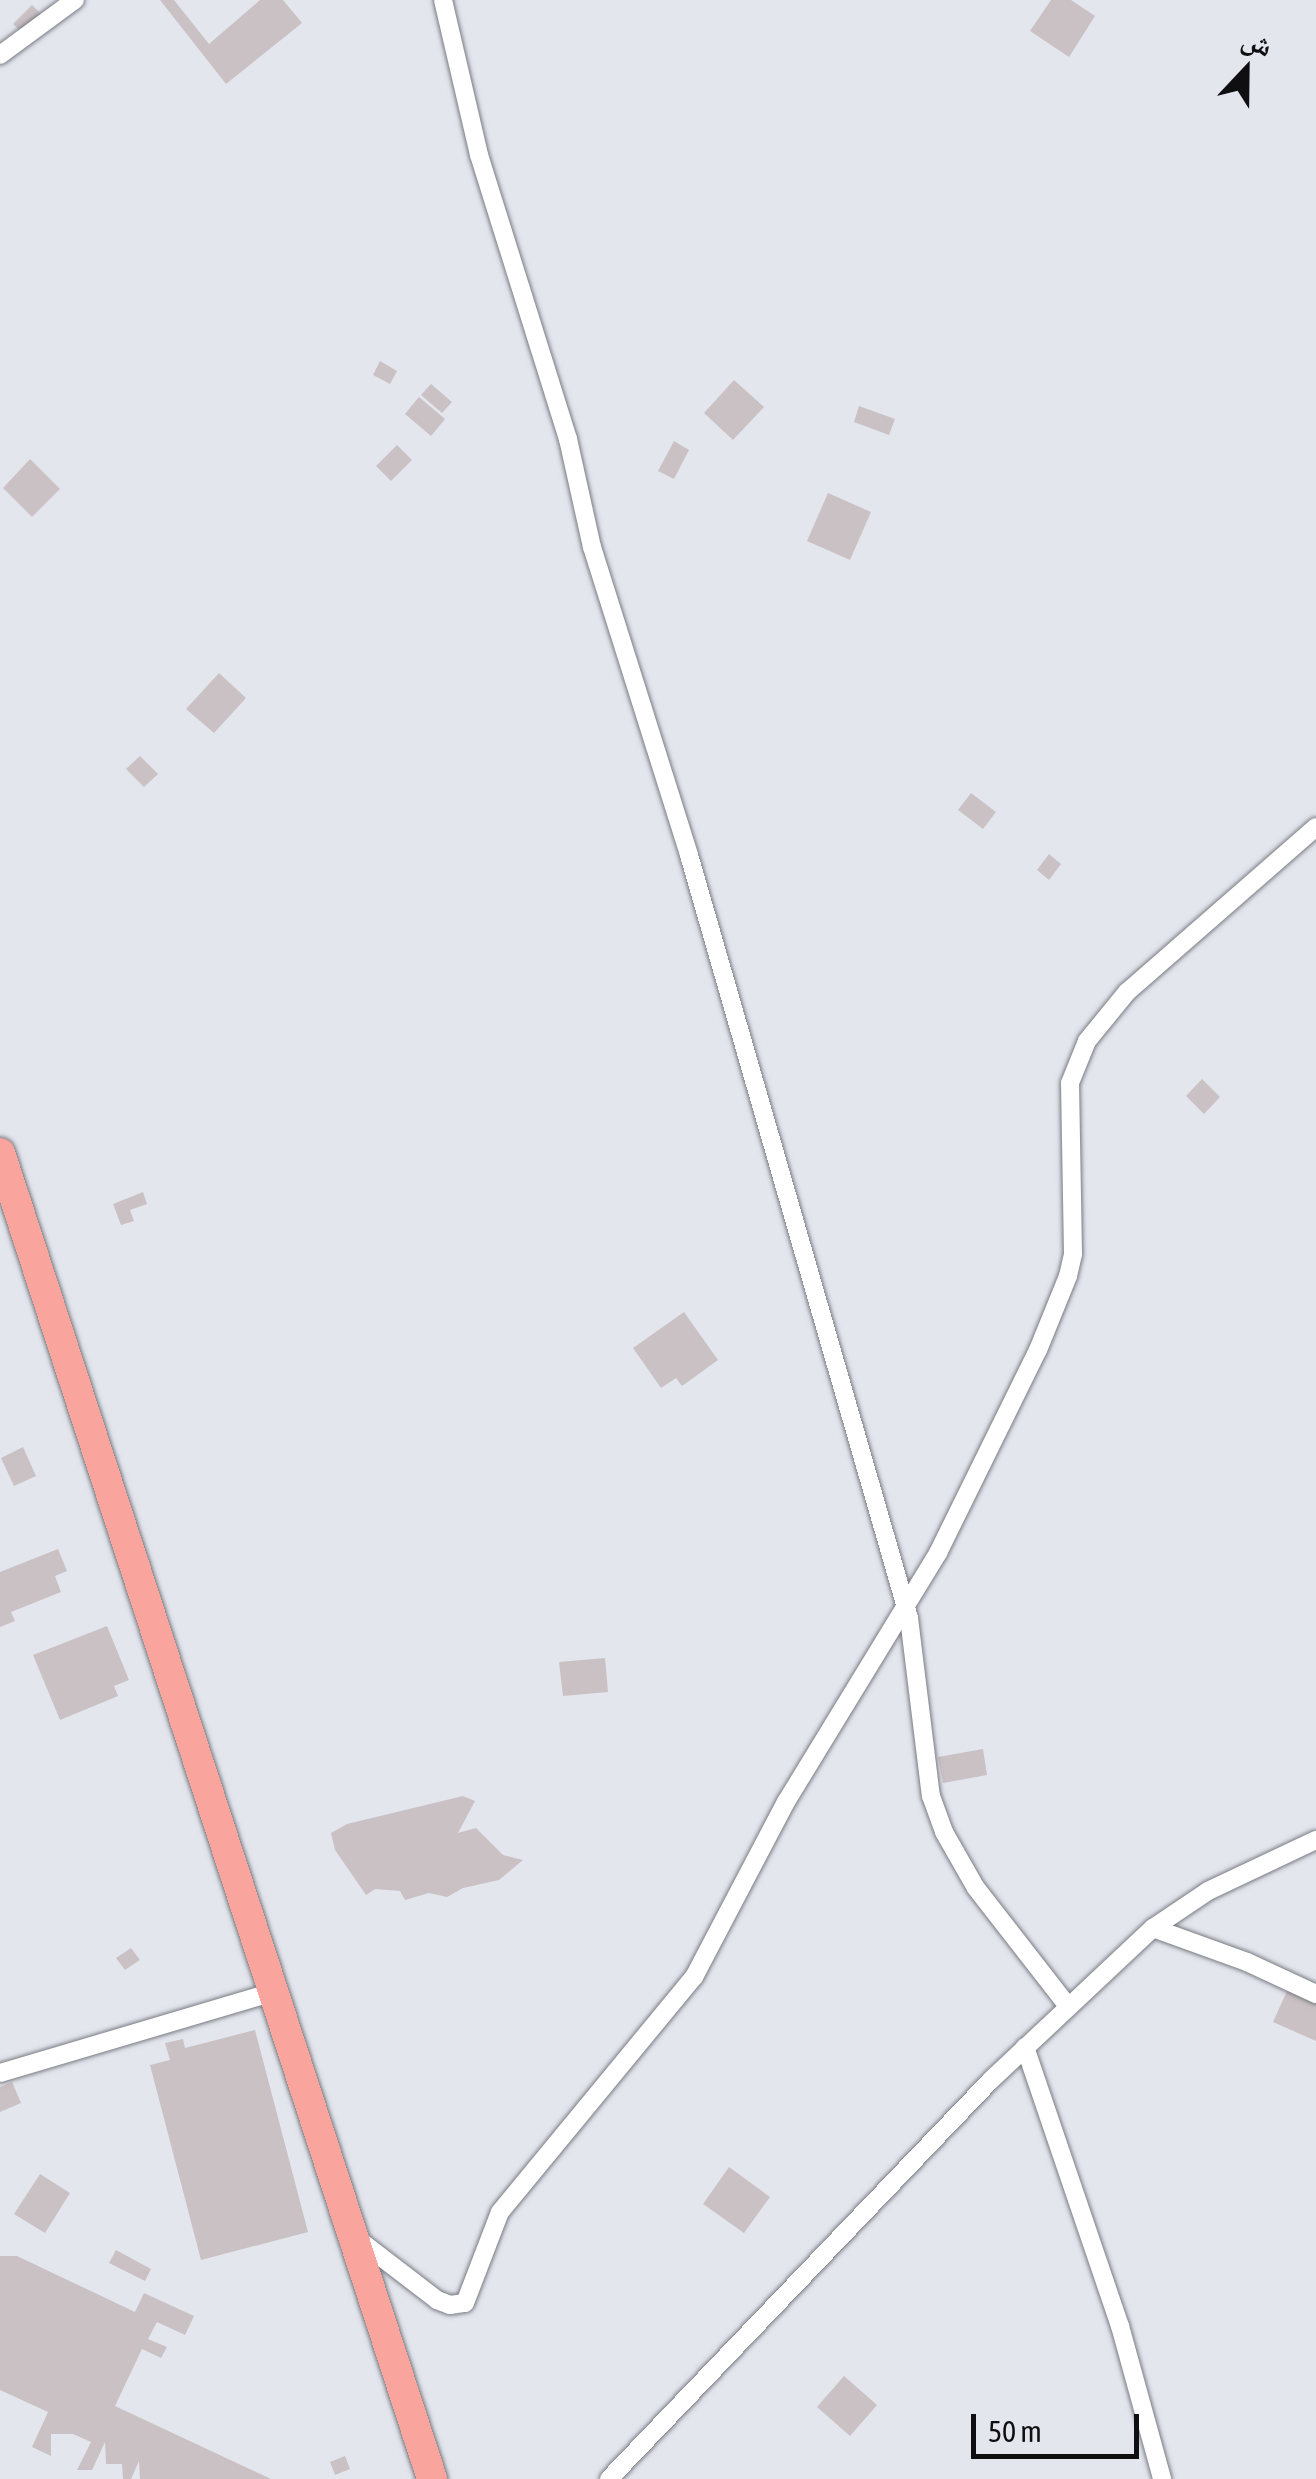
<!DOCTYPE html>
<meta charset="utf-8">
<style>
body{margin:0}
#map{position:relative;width:1316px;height:2479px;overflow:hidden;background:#e3e6ed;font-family:"Asap Condensed","Noto Naskh Arabic",sans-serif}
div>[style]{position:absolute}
.building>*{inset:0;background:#cac1c4}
.roads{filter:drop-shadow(0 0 2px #797b82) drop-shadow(0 0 2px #797b82)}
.minor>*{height:18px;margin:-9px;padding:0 9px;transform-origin:9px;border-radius:9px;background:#fff}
.primary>*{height:30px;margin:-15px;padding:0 15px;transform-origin:15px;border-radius:15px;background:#f9a49d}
span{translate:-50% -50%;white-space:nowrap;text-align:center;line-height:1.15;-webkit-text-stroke:9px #e3e6ed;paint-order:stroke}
.north{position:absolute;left:1196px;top:20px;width:100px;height:100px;-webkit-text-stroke:8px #e3e6ed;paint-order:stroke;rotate:22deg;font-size:28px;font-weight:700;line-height:40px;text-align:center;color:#0f0f12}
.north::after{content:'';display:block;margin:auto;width:35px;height:45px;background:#0f0f12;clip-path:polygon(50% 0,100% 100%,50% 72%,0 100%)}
.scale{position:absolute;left:971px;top:2414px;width:168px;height:45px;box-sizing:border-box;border:5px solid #0f0f12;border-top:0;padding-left:12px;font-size:30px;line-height:35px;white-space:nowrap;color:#0f0f12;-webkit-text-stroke:8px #e3e6ed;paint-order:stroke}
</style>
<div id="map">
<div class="building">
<i style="clip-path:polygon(160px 0,174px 0,209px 44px,260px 0,283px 0,302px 23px,226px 84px)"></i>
<i style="clip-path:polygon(1051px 0,1071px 0,1095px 16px,1069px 57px,1030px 31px)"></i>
<i style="clip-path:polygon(32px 5px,44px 17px,26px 36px,13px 24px)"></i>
<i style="clip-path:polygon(380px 361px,397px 371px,390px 384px,373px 375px)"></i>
<i style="clip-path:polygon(734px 380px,764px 407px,733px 440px,704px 413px)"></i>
<i style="clip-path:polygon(431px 384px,452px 402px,442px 413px,421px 395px)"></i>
<i style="clip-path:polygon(419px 397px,445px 419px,431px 436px,405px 414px)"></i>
<i style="clip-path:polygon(859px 406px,895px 419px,889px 435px,854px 422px)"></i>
<i style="clip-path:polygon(674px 441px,689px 450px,674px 479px,658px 471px)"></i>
<i style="clip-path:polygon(397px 445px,412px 460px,391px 481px,376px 466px)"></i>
<i style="clip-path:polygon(30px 459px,60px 489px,32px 517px,3px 488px)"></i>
<i style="clip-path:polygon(828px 493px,871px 512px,850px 560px,807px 541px)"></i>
<i style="clip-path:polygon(219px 673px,246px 698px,214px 733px,186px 709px)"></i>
<i style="clip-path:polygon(140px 756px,158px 774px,144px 787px,126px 769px)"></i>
<i style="clip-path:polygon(971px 793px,996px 812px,983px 829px,958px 810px)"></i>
<i style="clip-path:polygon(1049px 854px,1061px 864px,1049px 880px,1037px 870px)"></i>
<i style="clip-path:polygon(1202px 1079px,1220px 1097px,1204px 1114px,1186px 1096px)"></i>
<i style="clip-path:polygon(143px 1192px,147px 1204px,130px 1210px,134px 1221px,121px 1225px,113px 1204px)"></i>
<i style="clip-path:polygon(684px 1312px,718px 1360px,682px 1386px,676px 1378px,661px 1388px,633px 1348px)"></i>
<i style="clip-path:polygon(23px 1447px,36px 1476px,14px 1486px,1px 1458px)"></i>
<i style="clip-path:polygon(58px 1549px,67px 1571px,55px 1576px,61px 1592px,11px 1612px,15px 1621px,0 1627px,0 1572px)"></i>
<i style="clip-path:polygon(107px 1626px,129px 1680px,114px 1686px,118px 1696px,60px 1720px,33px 1655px)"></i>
<i style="clip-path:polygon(605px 1658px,608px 1692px,563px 1696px,559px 1662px)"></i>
<i style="clip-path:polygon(983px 1749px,987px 1775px,943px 1783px,938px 1757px)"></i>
<i style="clip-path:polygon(463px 1796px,475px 1801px,458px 1833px,476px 1828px,503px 1855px,523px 1860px,499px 1880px,463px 1888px,447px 1897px,429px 1893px,405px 1900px,400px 1891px,375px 1889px,366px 1895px,335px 1850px,331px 1833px,347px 1824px)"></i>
<i style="clip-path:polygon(131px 1948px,140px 1960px,125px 1970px,116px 1958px)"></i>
<i style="clip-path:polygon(1291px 1982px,1316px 1993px,1316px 2041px,1273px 2022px)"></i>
<i style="clip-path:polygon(255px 2030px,308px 2232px,201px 2260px,150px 2065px,170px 2060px,165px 2043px,183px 2039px,185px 2048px)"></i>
<i style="clip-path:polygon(12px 2082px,21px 2103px,0 2112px,0 2087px)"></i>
<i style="clip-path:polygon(729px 2167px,770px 2197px,744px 2233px,703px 2204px)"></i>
<i style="clip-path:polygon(40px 2174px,70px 2193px,45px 2233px,14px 2214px)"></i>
<i style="clip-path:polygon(116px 2250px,151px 2269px,145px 2281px,109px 2263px)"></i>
<i style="clip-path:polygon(0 2256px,17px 2256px,135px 2312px,144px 2293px,194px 2316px,185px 2335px,157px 2322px,148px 2339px,167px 2347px,161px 2358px,142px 2349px,115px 2406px,271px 2479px,140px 2479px,139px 2461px,131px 2479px,123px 2479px,122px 2464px,106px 2464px,105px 2442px,92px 2470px,77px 2470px,91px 2442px,73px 2434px,51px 2434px,51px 2456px,32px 2447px,48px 2412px,0 2390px)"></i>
<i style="clip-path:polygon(844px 2376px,877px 2405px,850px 2436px,817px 2407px)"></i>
<i style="clip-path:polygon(345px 2456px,350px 2469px,335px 2475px,330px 2462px)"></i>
</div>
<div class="roads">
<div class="minor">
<i style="left:443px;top:0;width:159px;rotate:76.9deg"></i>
<i style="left:479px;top:155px;width:298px;rotate:72.6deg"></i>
<i style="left:568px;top:439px;width:111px;rotate:77.5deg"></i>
<i style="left:592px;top:547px;width:323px;rotate:72.5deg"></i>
<i style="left:689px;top:855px;width:794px;rotate:73.92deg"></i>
<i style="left:909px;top:1618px;width:179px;rotate:83deg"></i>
<i style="left:931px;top:1796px;width:38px;rotate:70deg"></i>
<i style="left:944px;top:1832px;width:64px;rotate:60.3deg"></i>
<i style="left:976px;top:1888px;width:150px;rotate:52.1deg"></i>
<i style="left:0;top:55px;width:93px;rotate:-36.3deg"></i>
<i style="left:1153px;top:1928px;width:100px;rotate:19.9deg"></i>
<i style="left:1247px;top:1962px;width:76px;rotate:24.9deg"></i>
<i style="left:1025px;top:2047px;width:295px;rotate:71.2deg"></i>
<i style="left:1120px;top:2326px;width:159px;rotate:74.6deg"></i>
<i style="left:0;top:2073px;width:285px;rotate:-16.5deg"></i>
<i style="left:355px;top:2237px;width:103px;rotate:37.5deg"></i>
<i style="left:437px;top:2300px;width:14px;rotate:21deg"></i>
<i style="left:450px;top:2305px;width:15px;rotate:-8deg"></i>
<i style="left:465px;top:2303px;width:97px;rotate:-69deg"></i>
<i style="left:500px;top:2212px;width:305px;rotate:-50.5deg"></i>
<i style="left:694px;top:1977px;width:198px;rotate:-62.3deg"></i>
<i style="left:786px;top:1802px;width:292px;rotate:-58.6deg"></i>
<i style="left:938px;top:1553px;width:226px;rotate:-63.8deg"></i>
<i style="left:1038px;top:1350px;width:80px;rotate:-67.9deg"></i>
<i style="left:1068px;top:1276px;width:23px;rotate:-77deg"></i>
<i style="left:1073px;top:1254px;width:171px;rotate:-91deg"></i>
<i style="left:1070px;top:1083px;width:45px;rotate:-68deg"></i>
<i style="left:1087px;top:1041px;width:63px;rotate:-50.8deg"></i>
<i style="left:1127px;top:992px;width:251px;rotate:-41.1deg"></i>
<i style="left:609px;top:2479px;width:552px;rotate:-46.25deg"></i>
<i style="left:991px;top:2080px;width:222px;rotate:-43.2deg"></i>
<i style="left:1153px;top:1928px;width:66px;rotate:-33.9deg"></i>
<i style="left:1208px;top:1891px;width:119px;rotate:-25.3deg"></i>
</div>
<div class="primary">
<i style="left:0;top:1153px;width:1395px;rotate:71.95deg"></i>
</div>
</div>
<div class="north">ش</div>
<div class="scale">50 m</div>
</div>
